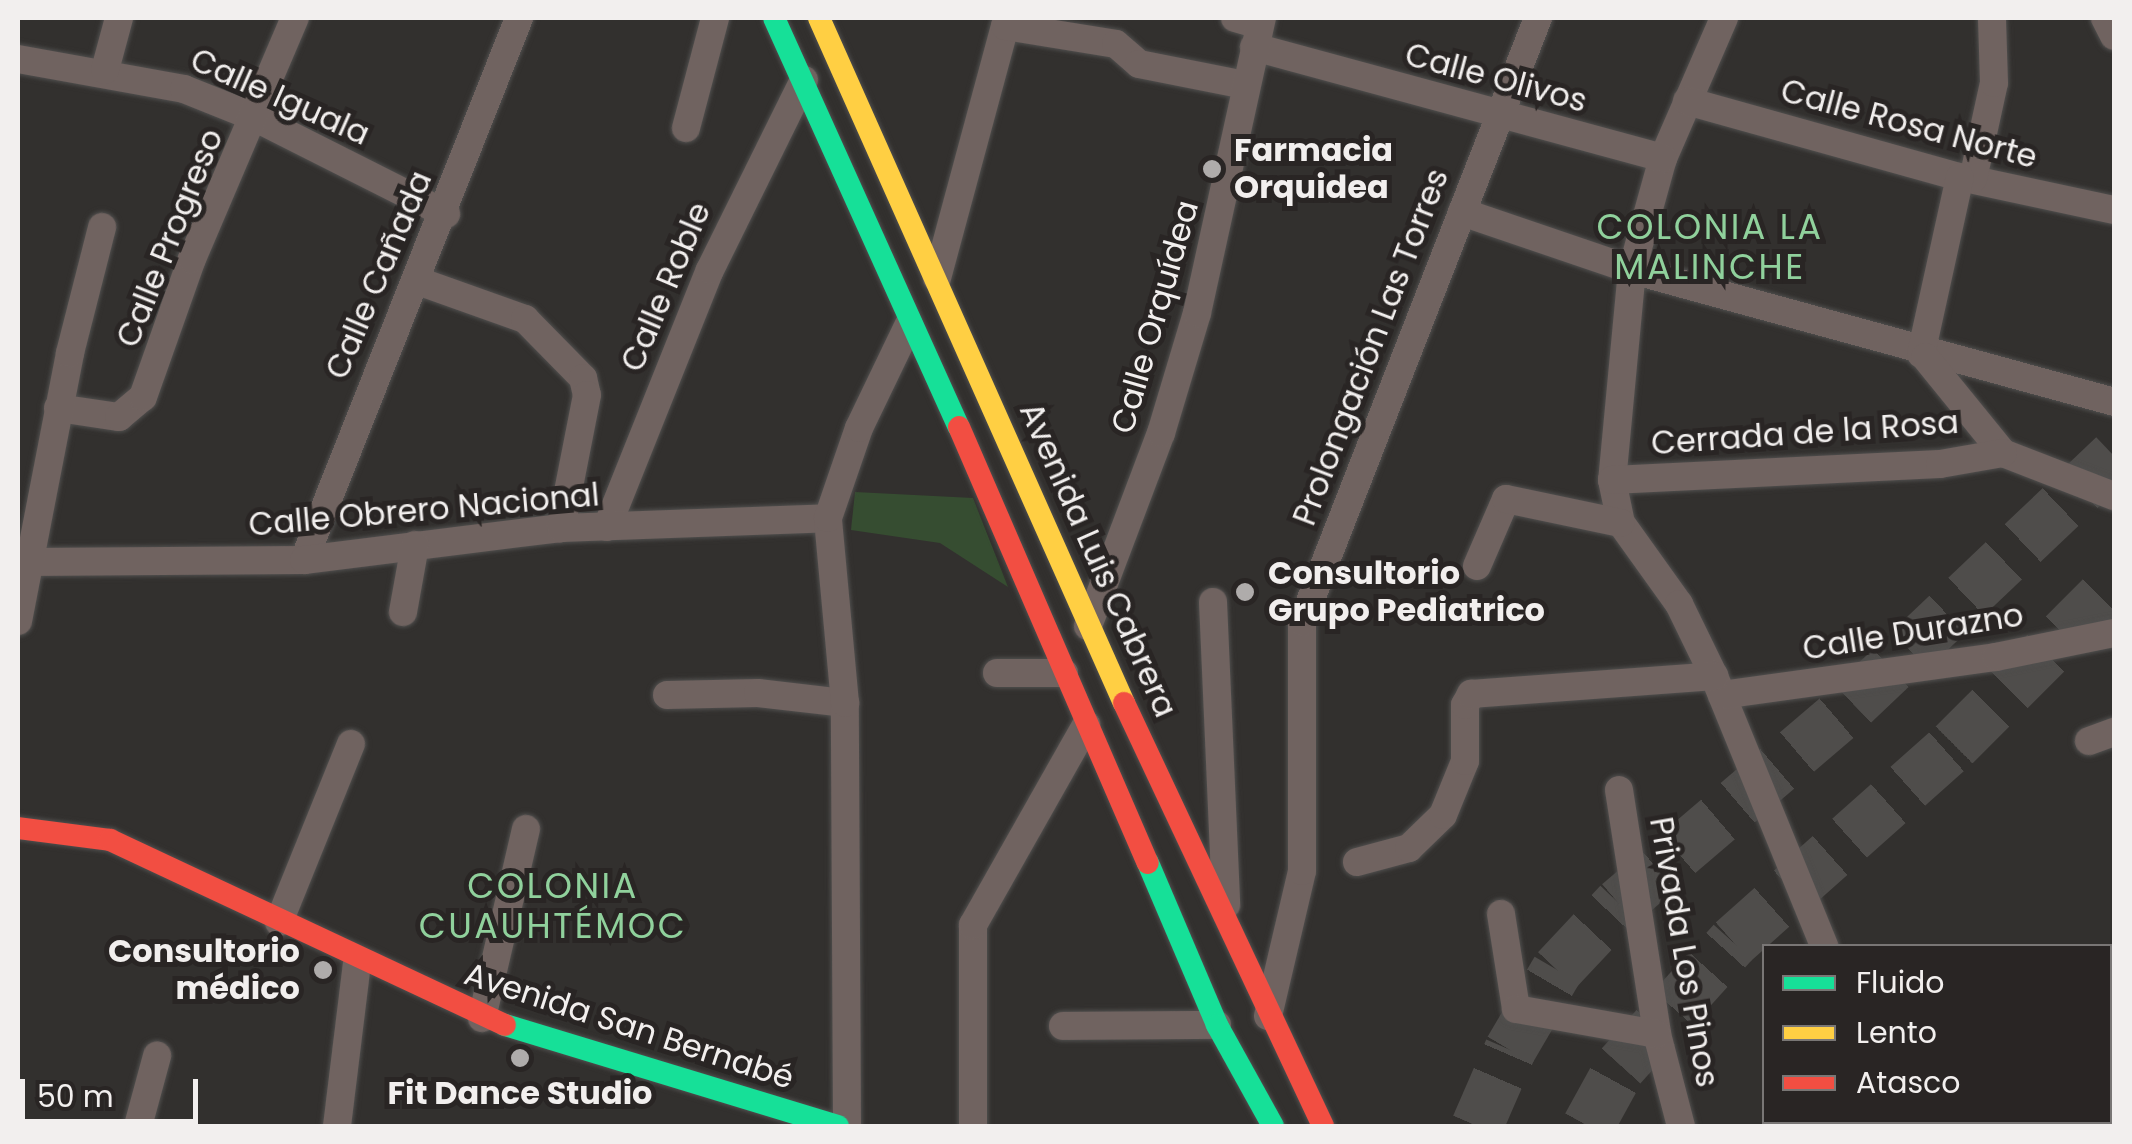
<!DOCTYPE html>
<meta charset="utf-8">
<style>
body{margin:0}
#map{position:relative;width:2132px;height:1144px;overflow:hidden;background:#32302e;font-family:Poppins,sans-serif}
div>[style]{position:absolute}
.green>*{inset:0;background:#364d31}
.highway-tunnel>*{height:52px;margin-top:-26px;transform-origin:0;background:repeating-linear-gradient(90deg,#4f4d4b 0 52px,transparent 0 78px)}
.roads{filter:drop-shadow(0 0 2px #504f4e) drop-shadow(0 0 2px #504f4e)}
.street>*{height:28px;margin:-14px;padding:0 14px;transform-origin:14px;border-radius:14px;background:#706360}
.fast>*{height:22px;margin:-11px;padding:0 11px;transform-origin:11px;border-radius:11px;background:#16e098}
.slow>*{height:22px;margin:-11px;padding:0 11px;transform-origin:11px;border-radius:11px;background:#ffcf43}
.jam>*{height:22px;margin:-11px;padding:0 11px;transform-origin:11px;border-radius:11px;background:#f24e42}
.dots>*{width:28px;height:28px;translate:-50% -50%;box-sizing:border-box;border:5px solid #292524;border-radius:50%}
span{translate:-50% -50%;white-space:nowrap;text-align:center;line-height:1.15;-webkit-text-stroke:10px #292524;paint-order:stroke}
.street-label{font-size:32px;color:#f2efee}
.poi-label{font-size:32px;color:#f2efee;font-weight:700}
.left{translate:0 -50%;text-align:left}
.right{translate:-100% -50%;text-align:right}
.neighbourhood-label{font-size:35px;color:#90d19c;letter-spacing:2.5px}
.frame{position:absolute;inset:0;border:20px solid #f2efee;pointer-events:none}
.legend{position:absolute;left:1762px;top:944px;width:350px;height:180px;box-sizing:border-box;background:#292524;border:2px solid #797675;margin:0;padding:12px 18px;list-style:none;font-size:30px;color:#f2efee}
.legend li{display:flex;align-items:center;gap:20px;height:50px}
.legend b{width:50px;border:2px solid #797675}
.scale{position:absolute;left:20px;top:1079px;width:178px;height:45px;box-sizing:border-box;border:5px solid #f2efee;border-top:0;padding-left:12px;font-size:30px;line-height:35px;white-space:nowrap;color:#f2efee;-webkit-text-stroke:8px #292524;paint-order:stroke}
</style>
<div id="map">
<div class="green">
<i style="clip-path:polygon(855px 492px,973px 498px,1008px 587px,940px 543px,851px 530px)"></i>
</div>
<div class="highway-tunnel">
<i style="left:1477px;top:1126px;width:83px;rotate:-66.5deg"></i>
<i style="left:1510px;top:1050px;width:93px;rotate:-59.6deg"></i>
<i style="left:1557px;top:970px;width:91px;rotate:-46.8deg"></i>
<i style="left:1619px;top:904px;width:308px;rotate:-40.5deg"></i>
<i style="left:1853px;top:704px;width:360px;rotate:-43.5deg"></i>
<i style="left:1588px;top:1126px;width:68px;rotate:-61.2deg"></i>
<i style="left:1621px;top:1066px;width:167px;rotate:-47.9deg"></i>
<i style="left:1733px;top:942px;width:296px;rotate:-41.7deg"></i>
<i style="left:1954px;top:745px;width:226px;rotate:-45deg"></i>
</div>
<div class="roads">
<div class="street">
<i style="left:1235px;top:18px;width:25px;rotate:16deg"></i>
<i style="left:1724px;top:18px;width:153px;rotate:113.5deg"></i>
<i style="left:1663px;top:158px;width:116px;rotate:105.5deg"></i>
<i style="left:1632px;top:270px;width:211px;rotate:95.4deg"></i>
<i style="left:1612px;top:480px;width:44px;rotate:78.2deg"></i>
<i style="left:1621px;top:523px;width:100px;rotate:54.4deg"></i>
<i style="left:1679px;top:604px;width:80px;rotate:64.1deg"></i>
<i style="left:1714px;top:676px;width:292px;rotate:67.8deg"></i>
<i style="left:2105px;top:18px;width:20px;rotate:63deg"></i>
<i style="left:1254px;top:47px;width:424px;rotate:15.2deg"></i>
<i style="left:18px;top:59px;width:169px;rotate:10.2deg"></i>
<i style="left:184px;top:89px;width:78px;rotate:21.9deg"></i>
<i style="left:256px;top:118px;width:213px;rotate:26.8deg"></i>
<i style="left:105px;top:70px;width:54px;rotate:-74.9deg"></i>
<i style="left:1687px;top:101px;width:283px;rotate:15.6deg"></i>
<i style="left:1960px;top:177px;width:157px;rotate:12.1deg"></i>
<i style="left:686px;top:128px;width:114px;rotate:-75.2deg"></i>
<i style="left:1973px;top:179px;width:98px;rotate:-77.7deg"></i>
<i style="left:1994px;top:83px;width:65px;rotate:-91.8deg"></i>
<i style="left:1462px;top:212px;width:180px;rotate:18.8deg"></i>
<i style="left:1632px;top:270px;width:500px;rotate:15.3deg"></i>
<i style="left:937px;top:278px;width:261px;rotate:-74.9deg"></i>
<i style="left:1005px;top:26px;width:112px;rotate:9.2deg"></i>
<i style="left:1116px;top:44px;width:30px;rotate:41deg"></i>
<i style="left:1139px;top:64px;width:108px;rotate:11.2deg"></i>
<i style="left:418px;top:281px;width:114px;rotate:19.6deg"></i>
<i style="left:525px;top:319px;width:83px;rotate:45.5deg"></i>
<i style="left:583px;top:378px;width:17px;rotate:77deg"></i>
<i style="left:587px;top:395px;width:136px;rotate:101.1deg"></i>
<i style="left:1921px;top:354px;width:181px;rotate:-77.6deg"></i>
<i style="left:1925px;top:357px;width:124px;rotate:50.9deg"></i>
<i style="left:2003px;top:453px;width:119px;rotate:21.2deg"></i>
<i style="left:58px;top:408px;width:62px;rotate:8.4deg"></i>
<i style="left:119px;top:417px;width:31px;rotate:-40deg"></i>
<i style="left:143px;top:397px;width:146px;rotate:-70.5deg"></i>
<i style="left:192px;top:259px;width:262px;rotate:-66.9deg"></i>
<i style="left:1612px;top:480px;width:328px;rotate:-2.8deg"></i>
<i style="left:1940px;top:464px;width:64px;rotate:-9.9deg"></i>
<i style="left:607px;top:527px;width:277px;rotate:-68.2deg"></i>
<i style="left:710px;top:270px;width:212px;rotate:-63.7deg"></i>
<i style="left:304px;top:560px;width:583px;rotate:-68.36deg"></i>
<i style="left:26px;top:562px;width:278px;rotate:-0.4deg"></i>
<i style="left:304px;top:560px;width:259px;rotate:-7.1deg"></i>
<i style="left:561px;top:528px;width:267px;rotate:-2.1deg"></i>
<i style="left:1477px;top:566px;width:73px;rotate:-66.6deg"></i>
<i style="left:1506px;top:499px;width:117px;rotate:11.8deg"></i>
<i style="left:1213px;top:602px;width:303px;rotate:87.5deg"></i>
<i style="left:403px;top:612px;width:68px;rotate:-79.8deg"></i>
<i style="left:18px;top:621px;width:273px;rotate:-79deg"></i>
<i style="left:70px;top:353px;width:130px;rotate:-75.7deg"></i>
<i style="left:1088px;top:626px;width:206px;rotate:-69.3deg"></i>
<i style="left:1161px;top:433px;width:125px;rotate:-73.3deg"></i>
<i style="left:1197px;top:313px;width:302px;rotate:-77.6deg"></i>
<i style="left:997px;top:673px;width:67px"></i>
<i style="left:667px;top:695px;width:91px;rotate:-1.3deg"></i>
<i style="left:758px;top:693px;width:88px;rotate:6.6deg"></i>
<i style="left:1722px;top:695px;width:277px;rotate:-7.9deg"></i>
<i style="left:1996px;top:657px;width:120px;rotate:-11.5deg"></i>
<i style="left:2089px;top:741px;width:27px;rotate:-20deg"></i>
<i style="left:1619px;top:790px;width:247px;rotate:81.1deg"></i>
<i style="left:1657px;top:1034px;width:95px;rotate:75.4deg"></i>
<i style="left:1357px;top:862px;width:54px;rotate:-15.1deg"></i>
<i style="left:1409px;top:848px;width:47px;rotate:-44.1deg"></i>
<i style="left:1443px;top:815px;width:58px;rotate:-67.8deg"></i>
<i style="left:1465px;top:761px;width:56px;rotate:-90deg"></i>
<i style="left:1465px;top:705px;width:13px;rotate:-61deg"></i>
<i style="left:1471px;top:694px;width:244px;rotate:-4.2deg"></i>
<i style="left:1501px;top:914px;width:96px;rotate:81deg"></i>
<i style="left:1516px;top:1009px;width:143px;rotate:10.1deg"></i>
<i style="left:279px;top:922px;width:192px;rotate:-68deg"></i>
<i style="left:1268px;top:1016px;width:149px;rotate:-76.8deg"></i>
<i style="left:1302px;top:871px;width:249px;rotate:-90deg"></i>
<i style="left:1302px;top:622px;width:648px;rotate:-68.66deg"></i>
<i style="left:482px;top:1018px;width:194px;rotate:-76.9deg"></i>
<i style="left:1063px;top:1026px;width:154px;rotate:-0.4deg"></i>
<i style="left:138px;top:1126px;width:73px;rotate:-74.8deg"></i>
<i style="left:337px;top:1126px;width:163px;rotate:-83deg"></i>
<i style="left:847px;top:1126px;width:423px;rotate:-90.3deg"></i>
<i style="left:845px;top:703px;width:186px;rotate:-95.3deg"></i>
<i style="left:828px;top:518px;width:95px;rotate:-71deg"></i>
<i style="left:859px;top:428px;width:115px;rotate:-64.3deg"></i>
<i style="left:973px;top:1126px;width:201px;rotate:-90deg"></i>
<i style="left:973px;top:925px;width:230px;rotate:-60.5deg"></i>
</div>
<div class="fast">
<i style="left:774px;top:18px;width:449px;rotate:65.7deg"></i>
<i style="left:1148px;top:863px;width:176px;rotate:66.9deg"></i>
<i style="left:1217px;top:1025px;width:115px;rotate:61deg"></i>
<i style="left:505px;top:1025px;width:348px;rotate:16.9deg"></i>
</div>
<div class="slow">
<i style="left:819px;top:18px;width:750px;rotate:66deg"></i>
<i style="left:2110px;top:1026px;width:4px;rotate:-27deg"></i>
</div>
<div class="jam">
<i style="left:959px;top:427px;width:475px;rotate:66.6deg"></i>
<i style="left:1124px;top:703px;width:467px;rotate:64.8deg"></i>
<i style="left:18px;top:828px;width:93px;rotate:7.4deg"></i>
<i style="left:110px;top:840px;width:436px;rotate:25.1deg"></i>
<i style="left:1810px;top:1126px;width:14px;rotate:-17deg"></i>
</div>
</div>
<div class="dots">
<i style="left:1212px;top:169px;background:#afacab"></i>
<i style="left:1245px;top:592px;background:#afacab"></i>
<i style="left:323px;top:970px;background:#afacab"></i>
<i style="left:520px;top:1058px;background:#afacab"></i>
</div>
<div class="street-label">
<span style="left:1496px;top:78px;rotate:15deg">Calle Olivos</span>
<span style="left:280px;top:97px;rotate:24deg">Calle Iguala</span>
<span style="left:1909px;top:124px;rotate:15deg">Calle Rosa Norte</span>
<span style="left:170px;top:238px;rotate:-68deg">Calle Progreso</span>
<span style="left:379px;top:275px;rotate:-67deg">Calle Cañada</span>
<span style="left:666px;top:287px;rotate:-67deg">Calle Roble</span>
<span style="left:1155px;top:317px;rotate:-74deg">Calle Orquídea</span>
<span style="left:1371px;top:347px;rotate:-69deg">Prolongación Las Torres</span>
<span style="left:1805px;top:433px;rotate:-4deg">Cerrada de la Rosa</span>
<span style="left:424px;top:510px;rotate:-5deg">Calle Obrero Nacional</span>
<span style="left:1098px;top:560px;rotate:66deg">Avenida Luis Cabrera</span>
<span style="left:1913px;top:632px;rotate:-9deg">Calle Durazno</span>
<span style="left:1684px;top:952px;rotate:80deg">Privada Los Pinos</span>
<span style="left:629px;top:1026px;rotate:18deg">Avenida San Bernabé</span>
</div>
<div class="poi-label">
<span class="left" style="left:1234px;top:169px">Farmacia<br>Orquidea</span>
<span class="left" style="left:1268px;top:592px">Consultorio<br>Grupo Pediatrico</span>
<span class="right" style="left:300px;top:970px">Consultorio<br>médico</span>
<span style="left:520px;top:1093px">Fit Dance Studio</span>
</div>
<div class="neighbourhood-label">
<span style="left:1710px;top:247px">COLONIA LA<br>MALINCHE</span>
<span style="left:553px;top:906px">COLONIA<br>CUAUHTÉMOC</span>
</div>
<div class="frame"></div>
<ul class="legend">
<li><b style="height:12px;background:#16e098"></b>Fluido</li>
<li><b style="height:12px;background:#ffcf43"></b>Lento</li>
<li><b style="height:12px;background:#f24e42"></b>Atasco</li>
</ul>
<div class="scale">50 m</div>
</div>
